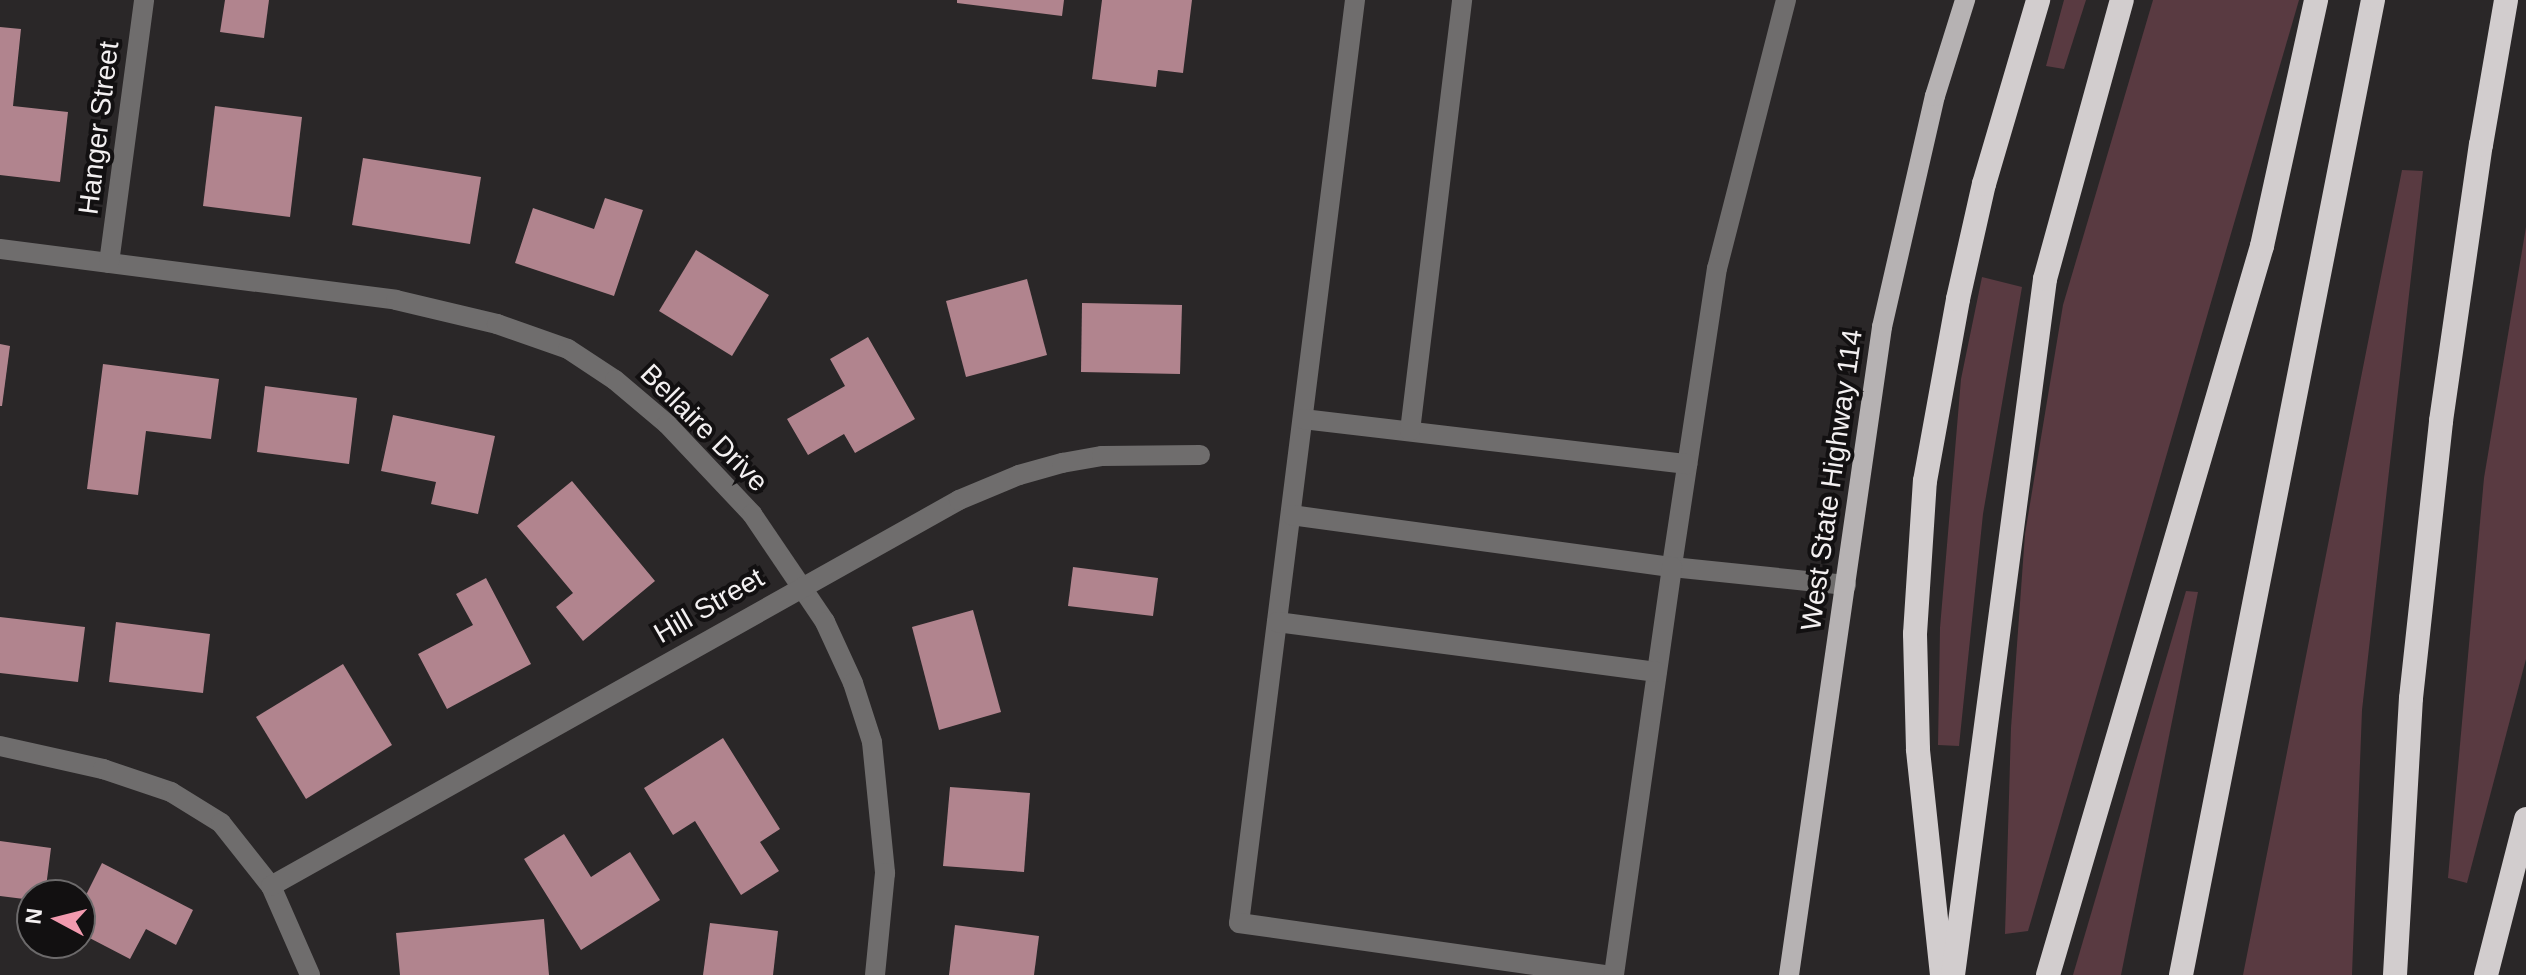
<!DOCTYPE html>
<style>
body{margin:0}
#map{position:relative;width:2526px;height:975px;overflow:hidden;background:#2a2728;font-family:Arial,sans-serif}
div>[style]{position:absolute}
.green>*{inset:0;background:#593a41}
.building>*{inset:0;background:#b1848e}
.minor>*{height:20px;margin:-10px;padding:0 10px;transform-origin:10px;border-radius:10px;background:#6f6d6d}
.major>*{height:20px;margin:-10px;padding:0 10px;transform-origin:10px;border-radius:10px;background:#b6b2b3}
.highway>*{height:24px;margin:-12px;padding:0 12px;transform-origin:12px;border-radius:12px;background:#d2cdce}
span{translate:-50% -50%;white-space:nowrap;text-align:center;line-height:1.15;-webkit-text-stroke:8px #121011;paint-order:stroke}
.street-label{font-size:28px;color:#f3f0f1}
.north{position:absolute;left:16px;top:879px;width:80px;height:80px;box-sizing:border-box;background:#121011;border:2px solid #6c6a6b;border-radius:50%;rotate:277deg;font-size:22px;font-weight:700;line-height:32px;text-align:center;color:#f3f0f1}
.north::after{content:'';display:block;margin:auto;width:28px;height:36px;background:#f29aaf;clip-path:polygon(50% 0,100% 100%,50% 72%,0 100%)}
</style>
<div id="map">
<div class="green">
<i style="clip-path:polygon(2064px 0,2086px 0,2064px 69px,2046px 66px)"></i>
<i style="clip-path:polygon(2153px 0,2299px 0,2028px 931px,2005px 934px,2011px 728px,2025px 534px,2063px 305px)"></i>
<i style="clip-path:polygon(2402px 170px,2423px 171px,2362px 710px,2352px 975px,2243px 975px)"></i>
<i style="clip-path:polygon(2526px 227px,2526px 659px,2467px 883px,2448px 878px,2484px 478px)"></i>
<i style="clip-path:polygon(1982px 277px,2022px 287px,1983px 514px,1959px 746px,1938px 745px,1940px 628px,1961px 379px)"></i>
<i style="clip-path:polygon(2186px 591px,2198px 592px,2121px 975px,2073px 975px)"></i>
</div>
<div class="building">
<i style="clip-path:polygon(225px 0,269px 0,264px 38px,220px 32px)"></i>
<i style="clip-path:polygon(957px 0,1064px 0,1062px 16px,957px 3px)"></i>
<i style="clip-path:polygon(1102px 0,1192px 0,1183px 73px,1158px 70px,1156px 87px,1092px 79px)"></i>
<i style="clip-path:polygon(0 27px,21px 29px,13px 106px,68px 112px,60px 182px,0 175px)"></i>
<i style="clip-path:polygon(215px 106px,302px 117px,290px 217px,203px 206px)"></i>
<i style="clip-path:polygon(363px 158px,481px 177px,470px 244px,352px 225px)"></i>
<i style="clip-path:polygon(605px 198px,643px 210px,614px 296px,515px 263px,533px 208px,594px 229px)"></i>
<i style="clip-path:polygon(696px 250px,769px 295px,732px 356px,659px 311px)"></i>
<i style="clip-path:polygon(1027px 279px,1047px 355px,966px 377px,946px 301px)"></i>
<i style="clip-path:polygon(1082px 303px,1182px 305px,1180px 374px,1081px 372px)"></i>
<i style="clip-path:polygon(868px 337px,915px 419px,855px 453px,844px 434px,808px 455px,787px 419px,845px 386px,830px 359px)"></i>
<i style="clip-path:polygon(0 344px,10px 346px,2px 406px,0 406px)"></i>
<i style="clip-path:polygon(103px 364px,219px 379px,211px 439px,146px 431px,138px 495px,87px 489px)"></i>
<i style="clip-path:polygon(265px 386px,357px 398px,349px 464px,257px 452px)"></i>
<i style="clip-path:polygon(393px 415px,495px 436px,478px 514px,431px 504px,436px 482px,381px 471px)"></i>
<i style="clip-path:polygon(572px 481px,655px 581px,583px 641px,556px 607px,573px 593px,517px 526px)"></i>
<i style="clip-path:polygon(1073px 567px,1158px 578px,1153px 616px,1068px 606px)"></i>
<i style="clip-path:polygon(486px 578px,531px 664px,447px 709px,418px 654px,473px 625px,456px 594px)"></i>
<i style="clip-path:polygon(973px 610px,1001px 712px,939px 730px,912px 627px)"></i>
<i style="clip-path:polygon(0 617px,85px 627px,78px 682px,0 673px)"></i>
<i style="clip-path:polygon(116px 622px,210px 634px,203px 693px,109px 682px)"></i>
<i style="clip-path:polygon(343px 664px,392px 745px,306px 799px,256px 717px)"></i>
<i style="clip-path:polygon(723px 738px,780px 829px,760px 842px,779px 871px,741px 895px,695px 821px,673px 835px,644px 788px)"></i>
<i style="clip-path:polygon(950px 787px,1030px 793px,1024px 872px,943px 866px)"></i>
<i style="clip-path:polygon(564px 834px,591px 877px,630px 852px,660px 900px,581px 950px,524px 859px)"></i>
<i style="clip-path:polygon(0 841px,51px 848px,45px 895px,32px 895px,32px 900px,0 896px)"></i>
<i style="clip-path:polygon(102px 863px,193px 910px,176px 945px,146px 929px,130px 959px,80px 933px,80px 907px)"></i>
<i style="clip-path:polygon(544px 919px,549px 975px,400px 975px,396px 933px)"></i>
<i style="clip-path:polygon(710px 923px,778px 931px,773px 975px,703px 975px)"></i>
<i style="clip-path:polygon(955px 925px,1039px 936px,1034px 975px,949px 975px)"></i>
</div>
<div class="minor">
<i style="left:1355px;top:0;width:930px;rotate:97.16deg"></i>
<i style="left:1239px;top:923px;width:369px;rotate:8.1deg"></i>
<i style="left:1786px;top:0;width:277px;rotate:104.4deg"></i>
<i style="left:1717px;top:268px;width:302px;rotate:98.6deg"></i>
<i style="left:1672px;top:567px;width:175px;rotate:5.9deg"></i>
<i style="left:0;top:249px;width:399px;rotate:7.3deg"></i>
<i style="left:396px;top:300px;width:104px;rotate:13.4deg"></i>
<i style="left:497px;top:324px;width:75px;rotate:19.4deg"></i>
<i style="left:568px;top:349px;width:56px;rotate:33.4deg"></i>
<i style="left:615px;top:380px;width:68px;rotate:40.2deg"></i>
<i style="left:667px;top:424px;width:124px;rotate:46.6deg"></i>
<i style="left:752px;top:514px;width:130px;rotate:55.9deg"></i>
<i style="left:825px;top:622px;width:67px;rotate:65.3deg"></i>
<i style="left:853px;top:683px;width:62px;rotate:72.1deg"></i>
<i style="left:872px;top:742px;width:132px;rotate:84.3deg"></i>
<i style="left:885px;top:873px;width:102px;rotate:95.6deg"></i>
<i style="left:109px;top:263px;width:265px;rotate:-82.4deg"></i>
<i style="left:1303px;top:419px;width:387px;rotate:6.7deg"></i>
<i style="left:1410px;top:431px;width:434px;rotate:-83.1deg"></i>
<i style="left:1291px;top:515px;width:385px;rotate:7.8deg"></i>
<i style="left:1672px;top:567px;width:412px;rotate:98.1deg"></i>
<i style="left:1277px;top:622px;width:383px;rotate:7.5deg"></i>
<i style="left:0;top:746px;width:106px;rotate:12.6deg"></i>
<i style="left:103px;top:769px;width:72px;rotate:18.7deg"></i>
<i style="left:171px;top:792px;width:59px;rotate:31.8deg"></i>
<i style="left:221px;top:823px;width:80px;rotate:51.6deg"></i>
<i style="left:271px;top:886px;width:97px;rotate:66.3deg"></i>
<i style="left:271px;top:886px;width:789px;rotate:-29.29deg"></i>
<i style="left:959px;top:500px;width:65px;rotate:-22.6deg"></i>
<i style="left:1019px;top:475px;width:45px;rotate:-15.6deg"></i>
<i style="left:1062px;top:463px;width:41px;rotate:-9.9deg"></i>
<i style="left:1102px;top:456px;width:98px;rotate:-0.6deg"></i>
</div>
<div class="major">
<i style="left:1789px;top:975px;width:655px;rotate:-81.83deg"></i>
<i style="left:1882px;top:327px;width:237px;rotate:-77.1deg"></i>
<i style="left:1935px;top:96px;width:101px;rotate:-72.6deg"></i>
</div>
<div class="highway">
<i style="left:1942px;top:975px;width:227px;rotate:-96.1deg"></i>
<i style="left:1918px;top:749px;width:115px;rotate:-91.5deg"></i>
<i style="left:1915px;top:634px;width:153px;rotate:-86.3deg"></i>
<i style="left:1925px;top:481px;width:185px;rotate:-79.7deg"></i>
<i style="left:1958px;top:299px;width:118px;rotate:-77.3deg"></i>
<i style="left:1984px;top:184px;width:192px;rotate:-73.6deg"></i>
<i style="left:1953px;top:975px;width:702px;rotate:-82.47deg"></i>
<i style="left:2045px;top:279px;width:289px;rotate:-74.6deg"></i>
<i style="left:2048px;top:975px;width:760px;rotate:-73.64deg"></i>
<i style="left:2262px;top:246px;width:252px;rotate:-77.6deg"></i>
<i style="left:2181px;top:975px;width:994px;rotate:-78.86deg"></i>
<i style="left:2395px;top:975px;width:277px;rotate:-86.7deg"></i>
<i style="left:2411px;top:698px;width:279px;rotate:-83.8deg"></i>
<i style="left:2441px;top:421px;width:279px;rotate:-81.8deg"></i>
<i style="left:2481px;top:145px;width:147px;rotate:-80.2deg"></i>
<i style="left:2486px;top:975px;width:161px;rotate:-75.6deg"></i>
</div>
<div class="street-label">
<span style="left:99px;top:128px;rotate:-83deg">Hanger Street</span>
<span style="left:704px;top:428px;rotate:45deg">Bellaire Drive</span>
<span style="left:1832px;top:480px;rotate:-82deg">West State Highway 114</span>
<span style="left:709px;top:606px;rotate:-30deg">Hill Street</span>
</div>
<div class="north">N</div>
</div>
